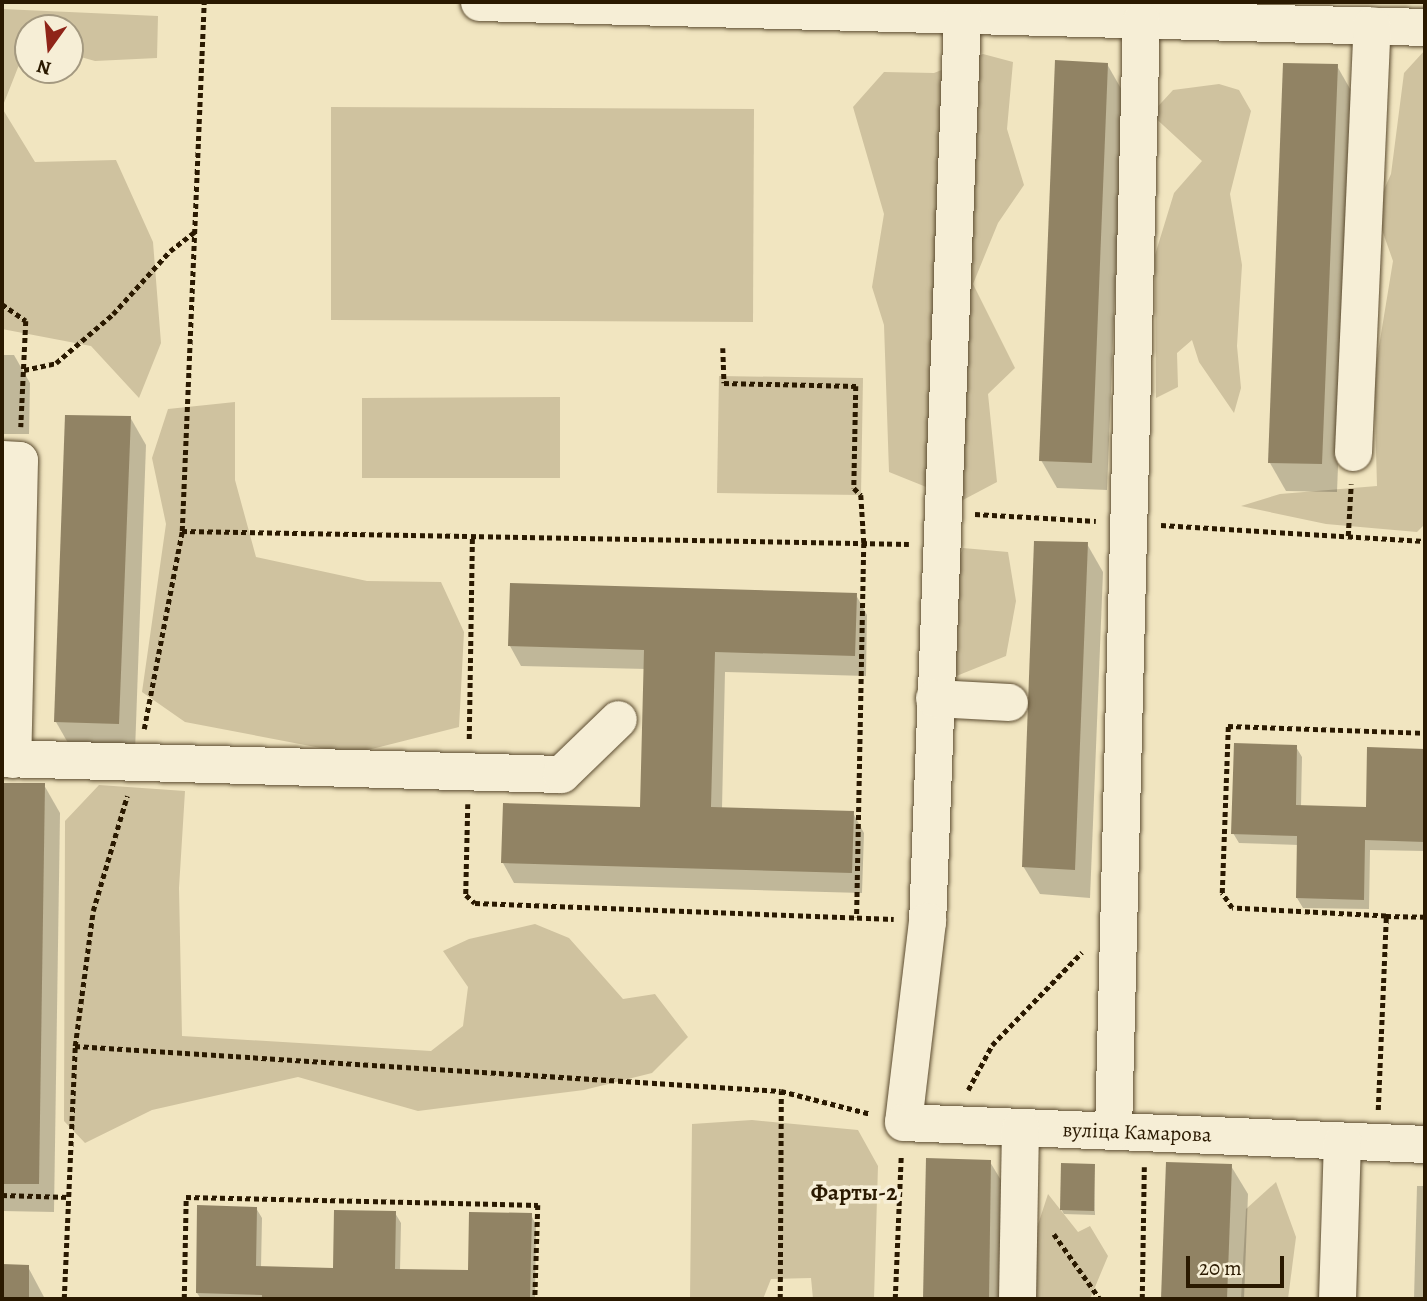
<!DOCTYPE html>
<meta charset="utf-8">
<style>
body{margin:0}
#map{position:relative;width:1427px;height:1301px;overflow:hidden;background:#f1e5c0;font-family:Alegreya,serif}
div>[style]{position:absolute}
.green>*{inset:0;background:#cfc29f}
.shadow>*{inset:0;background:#0003}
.building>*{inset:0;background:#918364}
.path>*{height:4.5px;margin-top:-2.25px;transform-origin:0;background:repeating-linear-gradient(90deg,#2a1900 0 5px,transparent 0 8.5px)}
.roads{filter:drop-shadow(0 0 2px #5c4c30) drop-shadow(0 0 2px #5c4c30)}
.minor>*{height:37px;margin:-18.5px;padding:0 18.5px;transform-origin:18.5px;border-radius:18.5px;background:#f6eed6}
span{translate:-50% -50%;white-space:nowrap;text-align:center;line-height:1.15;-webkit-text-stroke:7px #f6eed6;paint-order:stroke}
.street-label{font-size:21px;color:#2a1900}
.neighbourhood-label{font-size:23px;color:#2a1900;font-weight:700}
.frame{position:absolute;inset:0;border:4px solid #2a1900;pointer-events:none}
.north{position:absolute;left:14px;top:14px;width:70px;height:70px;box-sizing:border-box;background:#f6eed6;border:2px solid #a49980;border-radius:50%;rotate:195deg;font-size:19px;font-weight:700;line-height:28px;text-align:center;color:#2a1900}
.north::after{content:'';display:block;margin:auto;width:24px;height:32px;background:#8f2418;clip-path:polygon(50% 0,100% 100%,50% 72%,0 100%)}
.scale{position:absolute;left:1186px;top:1256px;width:98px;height:32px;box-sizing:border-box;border:4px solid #2a1900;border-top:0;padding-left:9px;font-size:21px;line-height:24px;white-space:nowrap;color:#2a1900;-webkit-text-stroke:5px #f6eed6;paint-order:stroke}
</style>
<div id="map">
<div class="green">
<i style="clip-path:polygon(2px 9px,158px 16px,157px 58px,95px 61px,70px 54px,70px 28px,28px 28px,28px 42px,2px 108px,35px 162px,116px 160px,153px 242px,161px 343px,139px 398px,91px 346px,2px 329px)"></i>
<i style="clip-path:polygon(1425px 50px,1425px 524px,1417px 532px,1326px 524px,1241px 506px,1280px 494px,1377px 486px,1374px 377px,1393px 261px,1375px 210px,1391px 174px,1404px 73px)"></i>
<i style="clip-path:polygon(983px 54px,1013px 62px,1007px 129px,1024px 185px,998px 223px,973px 284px,1015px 368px,988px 394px,997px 482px,961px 501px,889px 472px,884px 325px,872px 287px,884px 214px,853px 107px,884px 72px,934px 73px)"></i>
<i style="clip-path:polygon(1219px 84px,1239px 90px,1251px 111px,1230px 194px,1242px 265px,1237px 346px,1241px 388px,1234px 413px,1199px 362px,1192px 340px,1177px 353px,1178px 387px,1156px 398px,1155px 255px,1174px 193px,1202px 161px,1151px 114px,1173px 90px)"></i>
<i style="clip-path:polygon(331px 107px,754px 109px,753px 322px,331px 320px)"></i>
<i style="clip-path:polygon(719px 376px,863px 378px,861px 495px,717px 493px)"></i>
<i style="clip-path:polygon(560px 397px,560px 478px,362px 478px,362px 398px)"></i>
<i style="clip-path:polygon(235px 402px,235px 480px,256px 557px,367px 581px,441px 582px,464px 632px,459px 727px,352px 754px,185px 722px,142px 692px,166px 524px,152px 458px,168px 409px)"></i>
<i style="clip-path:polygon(963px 548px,1008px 552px,1016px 601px,1006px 656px,949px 679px,949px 579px)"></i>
<i style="clip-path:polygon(99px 785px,185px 791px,179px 888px,182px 1036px,431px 1051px,463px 1026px,468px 987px,443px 951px,469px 939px,535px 924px,569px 938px,623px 999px,655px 994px,688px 1037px,652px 1073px,584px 1090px,418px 1111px,298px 1077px,152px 1110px,85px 1143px,64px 1121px,65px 821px)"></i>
<i style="clip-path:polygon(752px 1120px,858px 1130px,878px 1166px,874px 1299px,813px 1299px,811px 1278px,771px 1279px,763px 1299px,690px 1299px,692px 1124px)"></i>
<i style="clip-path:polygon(1276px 1182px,1296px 1237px,1288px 1299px,1241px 1299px,1246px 1209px)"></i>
<i style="clip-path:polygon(1048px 1194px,1078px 1232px,1090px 1226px,1108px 1256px,1090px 1299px,1027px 1299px,1032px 1243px)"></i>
</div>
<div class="shadow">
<i style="clip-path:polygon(1107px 64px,1123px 92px,1107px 490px,1057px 488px,1041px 460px)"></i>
<i style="clip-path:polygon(1337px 66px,1353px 94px,1337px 492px,1286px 491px,1270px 463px)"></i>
<i style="clip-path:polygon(2px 355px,14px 355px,30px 383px,29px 434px,2px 434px)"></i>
<i style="clip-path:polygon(130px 417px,146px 445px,135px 752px,72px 750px,56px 722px)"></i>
<i style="clip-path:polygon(1087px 544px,1103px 572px,1090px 898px,1040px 894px,1023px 866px)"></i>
<i style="clip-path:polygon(856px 595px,867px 615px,866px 676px,725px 672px,722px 809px,853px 813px,864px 833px,862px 893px,514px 883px,503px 863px,642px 809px,646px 669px,521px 666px,510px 646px)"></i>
<i style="clip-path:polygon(1296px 747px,1302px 757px,1301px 807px,1368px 809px,1369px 749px,1425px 751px,1425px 851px,1370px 850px,1369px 909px,1303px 908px,1297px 898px,1299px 845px,1239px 843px,1233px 833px)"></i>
<i style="clip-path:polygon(2px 784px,44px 785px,60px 813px,54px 1212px,2px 1211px)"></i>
<i style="clip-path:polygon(928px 1160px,990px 1162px,1007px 1190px,1004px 1299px,925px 1299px)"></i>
<i style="clip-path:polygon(1168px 1164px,1231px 1166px,1248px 1194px,1244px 1299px,1163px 1299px)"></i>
<i style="clip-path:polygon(1094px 1166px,1095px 1215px,1064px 1214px,1061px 1209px)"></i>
<i style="clip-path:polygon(1417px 1186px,1425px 1186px,1425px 1299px,1414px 1299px)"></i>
<i style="clip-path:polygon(256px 1208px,262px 1218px,261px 1268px,335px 1269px,395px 1213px,401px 1223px,400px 1271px,469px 1272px,531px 1215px,536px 1225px,535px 1299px,201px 1299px,197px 1293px)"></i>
<i style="clip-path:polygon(2px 1266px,28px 1267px,45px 1299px,2px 1299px)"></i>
</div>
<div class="building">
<i style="clip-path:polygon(1055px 60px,1108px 63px,1092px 463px,1039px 461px)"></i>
<i style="clip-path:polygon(1283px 63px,1338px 64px,1322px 464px,1268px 463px)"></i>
<i style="clip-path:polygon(65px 415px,131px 416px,119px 724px,54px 722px)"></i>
<i style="clip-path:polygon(1034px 541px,1088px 542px,1075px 870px,1022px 867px)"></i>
<i style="clip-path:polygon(510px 583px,857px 593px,855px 656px,715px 652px,711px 807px,854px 811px,852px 873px,501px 863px,503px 803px,640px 807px,644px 650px,508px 646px)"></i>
<i style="clip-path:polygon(1234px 743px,1297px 745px,1296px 805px,1366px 807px,1367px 747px,1425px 749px,1425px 842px,1365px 840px,1364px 900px,1296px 898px,1297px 836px,1231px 834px)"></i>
<i style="clip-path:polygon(2px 783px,45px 783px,39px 1184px,2px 1184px)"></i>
<i style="clip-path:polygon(926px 1158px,991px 1160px,989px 1299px,923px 1299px)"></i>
<i style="clip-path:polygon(1166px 1162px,1232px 1164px,1227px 1299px,1161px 1299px)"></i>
<i style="clip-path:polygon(1061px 1163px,1095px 1164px,1094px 1211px,1060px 1210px)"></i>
<i style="clip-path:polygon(197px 1205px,257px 1207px,256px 1266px,333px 1268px,334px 1210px,396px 1211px,395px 1269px,468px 1270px,469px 1212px,532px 1213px,530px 1299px,262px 1299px,262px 1295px,196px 1293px)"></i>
<i style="clip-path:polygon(2px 1264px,29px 1265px,29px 1299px,2px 1299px)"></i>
</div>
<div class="path">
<i style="left:2px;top:304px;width:29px;rotate:35deg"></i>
<i style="left:26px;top:321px;width:106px;rotate:92.7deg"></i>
<i style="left:723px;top:348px;width:35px;rotate:88deg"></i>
<i style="left:724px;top:383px;width:132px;rotate:1.3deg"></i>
<i style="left:856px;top:386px;width:102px;rotate:91.1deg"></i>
<i style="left:854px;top:488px;width:10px;rotate:45deg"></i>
<i style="left:861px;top:495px;width:48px;rotate:86.4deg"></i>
<i style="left:864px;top:543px;width:374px;rotate:91.1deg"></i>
<i style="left:24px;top:370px;width:33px;rotate:-12deg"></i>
<i style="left:56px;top:363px;width:75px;rotate:-40.7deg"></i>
<i style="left:113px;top:314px;width:85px;rotate:-47.9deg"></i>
<i style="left:170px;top:251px;width:33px;rotate:-38deg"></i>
<i style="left:975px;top:514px;width:121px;rotate:3.3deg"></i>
<i style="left:1161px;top:525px;width:264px;rotate:3.5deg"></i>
<i style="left:182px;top:531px;width:727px;rotate:1.02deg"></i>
<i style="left:1348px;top:536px;width:52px;rotate:-86.7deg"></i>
<i style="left:144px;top:729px;width:202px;rotate:-79.1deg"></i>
<i style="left:182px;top:531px;width:529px;rotate:-87.62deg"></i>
<i style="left:469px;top:739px;width:202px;rotate:-89.1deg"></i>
<i style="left:468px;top:804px;width:91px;rotate:91.3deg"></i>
<i style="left:466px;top:895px;width:12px;rotate:42deg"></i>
<i style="left:475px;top:903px;width:419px;rotate:2.2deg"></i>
<i style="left:1386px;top:916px;width:154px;rotate:-177deg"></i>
<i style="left:1232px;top:908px;width:18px;rotate:-124deg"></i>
<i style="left:1222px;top:893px;width:167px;rotate:-87.9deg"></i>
<i style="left:1228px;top:726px;width:197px;rotate:2deg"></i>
<i style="left:75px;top:1046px;width:707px;rotate:3.65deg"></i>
<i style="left:781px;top:1091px;width:93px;rotate:14.3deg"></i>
<i style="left:968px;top:1090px;width:51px;rotate:-61.9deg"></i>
<i style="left:992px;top:1045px;width:129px;rotate:-45.9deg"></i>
<i style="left:1378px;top:1110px;width:194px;rotate:-87.6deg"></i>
<i style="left:1386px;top:916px;width:39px;rotate:1deg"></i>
<i style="left:2px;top:1195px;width:67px;rotate:1.7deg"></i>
<i style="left:1054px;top:1234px;width:80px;rotate:54.7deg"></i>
<i style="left:359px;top:1297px;width:2px;rotate:90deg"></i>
<i style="left:64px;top:1299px;width:253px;rotate:-87.5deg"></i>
<i style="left:75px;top:1046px;width:136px;rotate:-82.4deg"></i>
<i style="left:93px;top:911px;width:120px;rotate:-73.5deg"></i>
<i style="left:184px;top:1299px;width:102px;rotate:-88.9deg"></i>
<i style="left:186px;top:1197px;width:352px;rotate:1.3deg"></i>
<i style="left:538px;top:1205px;width:94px;rotate:91.8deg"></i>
<i style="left:780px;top:1299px;width:208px;rotate:-89.7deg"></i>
<i style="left:895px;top:1299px;width:142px;rotate:-87.6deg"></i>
<i style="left:1142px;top:1299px;width:132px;rotate:-89.1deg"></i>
</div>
<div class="roads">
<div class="minor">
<i style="left:479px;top:2px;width:946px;rotate:1.51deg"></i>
<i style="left:962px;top:16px;width:906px;rotate:92.21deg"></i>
<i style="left:927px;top:921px;width:202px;rotate:96.8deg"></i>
<i style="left:903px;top:1122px;width:522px;rotate:2.41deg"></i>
<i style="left:1353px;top:452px;width:427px;rotate:-87.5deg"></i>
<i style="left:2px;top:459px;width:17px;rotate:3deg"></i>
<i style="left:19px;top:460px;width:299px;rotate:91.3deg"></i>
<i style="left:934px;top:698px;width:75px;rotate:3.1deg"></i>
<i style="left:2px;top:758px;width:559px;rotate:1.64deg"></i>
<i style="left:561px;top:774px;width:79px;rotate:-44deg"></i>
<i style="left:1113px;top:1131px;width:1111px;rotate:-88.56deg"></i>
<i style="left:1017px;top:1299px;width:171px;rotate:-89deg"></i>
<i style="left:1337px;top:1299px;width:158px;rotate:-88.2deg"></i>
</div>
</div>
<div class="street-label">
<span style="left:1137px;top:1132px;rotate:2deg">вуліца Камарова</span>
</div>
<div class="neighbourhood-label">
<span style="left:854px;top:1193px">Фарты-2</span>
</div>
<div class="frame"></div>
<div class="north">N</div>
<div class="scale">20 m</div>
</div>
